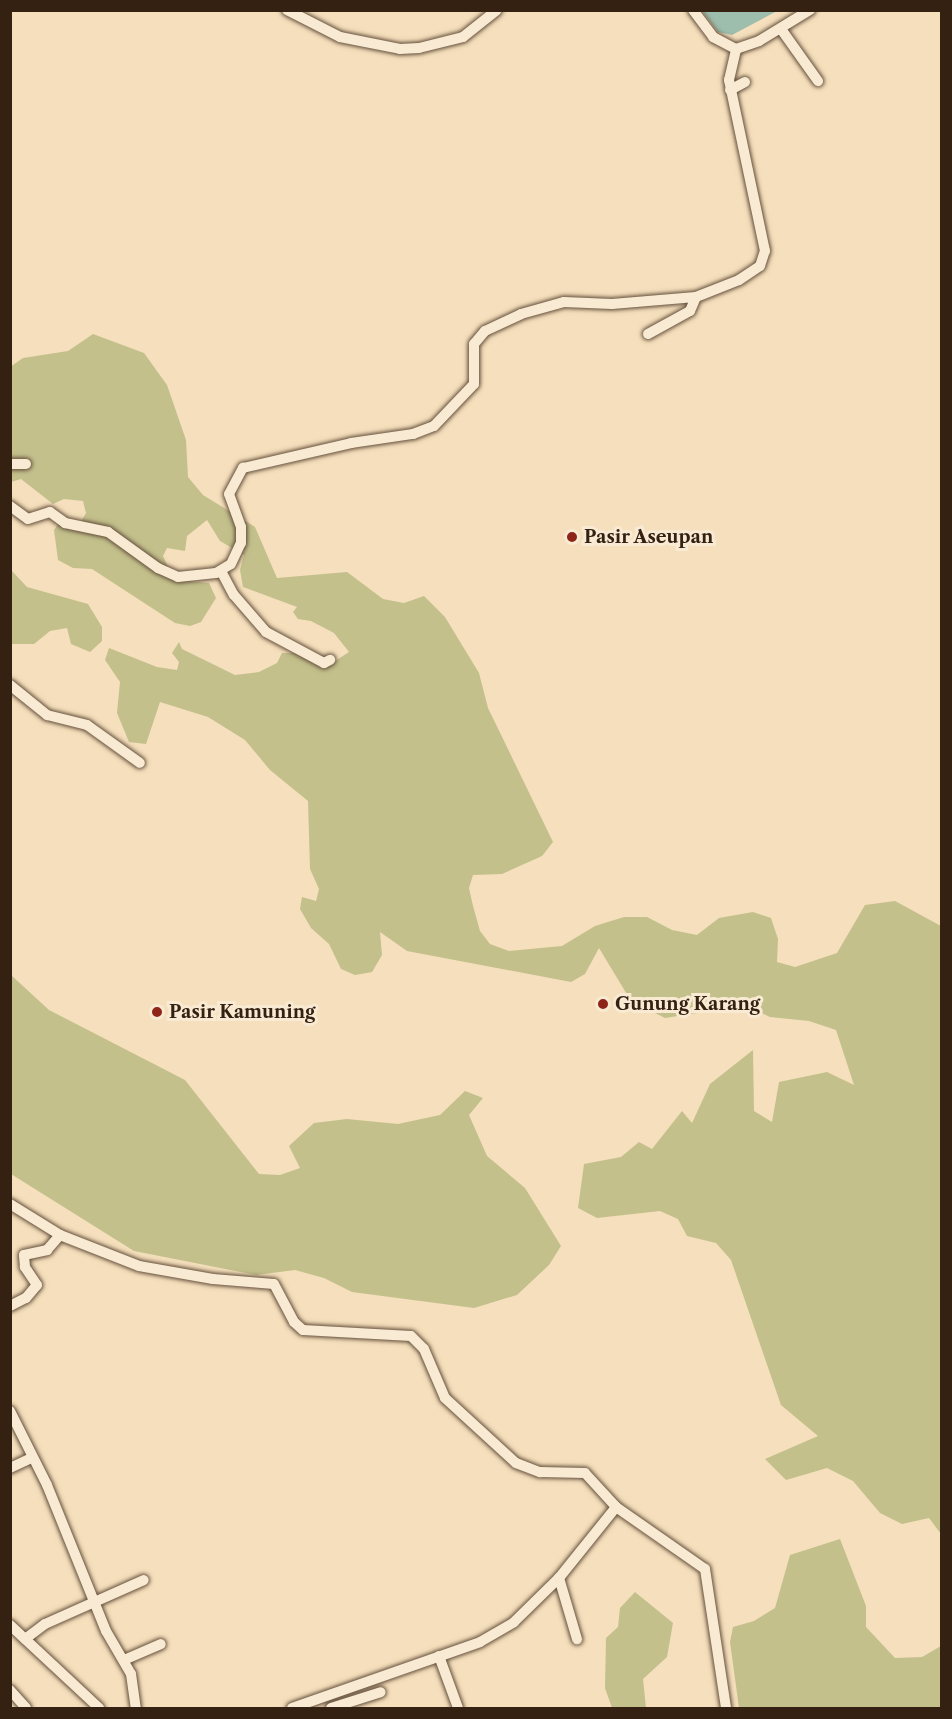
<!DOCTYPE html>
<style>
body{margin:0}
#map{position:relative;width:952px;height:1719px;overflow:hidden;background:#f5dfbc;font-family:"Libre Caslon Text",serif}
div>[style]{position:absolute}
.green>*{inset:0;background:#c3c08c}
.water>*{inset:0;background:#9dbdad}
.roads{filter:drop-shadow(0 0 2px #65503c) drop-shadow(0 0 2px #65503c)}
.minor>*{height:10px;margin:-5px;padding:0 5px;transform-origin:5px;border-radius:5px;background:#f8ead3}
.dots>*{width:16px;height:16px;translate:-50% -50%;box-sizing:border-box;border:3px solid #f8ead3;border-radius:50%}
span{translate:-50% -50%;white-space:nowrap;text-align:center;line-height:1.15;-webkit-text-stroke:6px #f8ead3;paint-order:stroke}
.poi-label{font-size:18px;color:#352112;font-weight:700}
.left{translate:0 -50%;text-align:left}
.frame{position:absolute;inset:0;border:12px solid #352112;pointer-events:none}
</style>
<div id="map">
<div class="green">
<i style="clip-path:polygon(93px 334px,144px 353px,167px 385px,186px 440px,188px 477px,203px 495px,255px 527px,277px 578px,347px 572px,383px 599px,404px 603px,424px 596px,445px 617px,479px 673px,488px 708px,553px 842px,542px 856px,502px 874px,473px 875px,469px 888px,473px 906px,480px 931px,490px 944px,509px 951px,562px 946px,595px 926px,624px 917px,647px 917px,672px 930px,697px 935px,719px 918px,753px 912px,771px 918px,778px 939px,777px 962px,795px 967px,837px 953px,865px 905px,895px 901px,941px 926px,941px 1534px,929px 1518px,902px 1524px,880px 1513px,853px 1481px,827px 1468px,786px 1480px,765px 1459px,818px 1436px,781px 1405px,731px 1260px,716px 1243px,687px 1236px,678px 1219px,660px 1211px,597px 1218px,578px 1208px,584px 1164px,621px 1157px,639px 1142px,652px 1149px,682px 1111px,692px 1123px,710px 1084px,753px 1050px,754px 1111px,772px 1122px,779px 1082px,827px 1072px,854px 1085px,836px 1030px,809px 1021px,770px 1017px,745px 1005px,723px 1004px,703px 1012px,665px 1018px,631px 1001px,599px 948px,585px 974px,571px 982px,407px 951px,380px 932px,382px 955px,372px 972px,355px 975px,341px 969px,329px 944px,311px 928px,300px 909px,302px 897px,316px 901px,319px 889px,310px 869px,308px 801px,270px 770px,245px 740px,208px 717px,160px 702px,146px 744px,129px 742px,117px 713px,120px 682px,105px 660px,109px 648px,157px 667px,177px 670px,179px 662px,172px 653px,179px 642px,182px 649px,235px 675px,259px 672px,277px 663px,282px 653px,296px 653px,323px 669px,349px 652px,334px 633px,311px 621px,298px 619px,293px 612px,297px 607px,243px 587px,240px 570px,244px 555px,220px 541px,207px 520px,187px 536px,185px 551px,167px 548px,163px 556px,168px 567px,185px 581px,209px 583px,216px 598px,201px 622px,190px 626px,175px 623px,92px 569px,73px 568px,58px 560px,54px 530px,59px 523px,76px 531px,86px 513px,83px 501px,64px 499px,53px 504px,21px 479px,11px 482px,10px 367px,23px 358px,68px 351px)"></i>
<i style="clip-path:polygon(11px 570px,27px 587px,88px 604px,102px 627px,102px 641px,90px 652px,71px 644px,67px 628px,50px 631px,34px 644px,11px 644px)"></i>
<i style="clip-path:polygon(11px 975px,49px 1010px,185px 1080px,259px 1174px,280px 1175px,300px 1168px,289px 1146px,314px 1123px,347px 1119px,398px 1124px,440px 1115px,465px 1091px,483px 1098px,469px 1115px,487px 1156px,525px 1188px,561px 1246px,549px 1265px,517px 1295px,474px 1308px,352px 1292px,324px 1278px,295px 1270px,256px 1275px,134px 1251px,11px 1174px)"></i>
<i style="clip-path:polygon(840px 1539px,866px 1606px,866px 1627px,895px 1658px,922px 1657px,941px 1646px,941px 1708px,739px 1708px,730px 1642px,733px 1627px,754px 1621px,775px 1608px,790px 1555px)"></i>
<i style="clip-path:polygon(635px 1592px,673px 1623px,667px 1657px,643px 1679px,646px 1708px,612px 1708px,605px 1688px,606px 1638px,618px 1627px,620px 1608px)"></i>
</div>
<div class="water">
<i style="clip-path:polygon(702px 11px,777px 11px,732px 35px,718px 32px)"></i>
</div>
<div class="roads">
<div class="minor">
<i style="left:287px;top:10px;width:59px;rotate:27deg"></i>
<i style="left:340px;top:37px;width:61px;rotate:11.3deg"></i>
<i style="left:400px;top:49px;width:19px;rotate:-3deg"></i>
<i style="left:419px;top:48px;width:45px;rotate:-14deg"></i>
<i style="left:463px;top:37px;width:43px;rotate:-38.5deg"></i>
<i style="left:693px;top:10px;width:34px;rotate:53deg"></i>
<i style="left:713px;top:37px;width:26px;rotate:28deg"></i>
<i style="left:736px;top:49px;width:24px;rotate:-19deg"></i>
<i style="left:759px;top:41px;width:60px;rotate:-31.3deg"></i>
<i style="left:781px;top:29px;width:64px;rotate:54.6deg"></i>
<i style="left:730px;top:90px;width:17px;rotate:-28deg"></i>
<i style="left:648px;top:334px;width:48px;rotate:-28.7deg"></i>
<i style="left:690px;top:311px;width:15px;rotate:-67deg"></i>
<i style="left:10px;top:464px;width:16px"></i>
<i style="left:10px;top:506px;width:22px;rotate:36deg"></i>
<i style="left:28px;top:519px;width:23px;rotate:-18deg"></i>
<i style="left:50px;top:512px;width:19px;rotate:36deg"></i>
<i style="left:65px;top:523px;width:44px;rotate:11.8deg"></i>
<i style="left:108px;top:532px;width:62px;rotate:35.8deg"></i>
<i style="left:158px;top:568px;width:22px;rotate:24deg"></i>
<i style="left:178px;top:577px;width:38px;rotate:-6deg"></i>
<i style="left:216px;top:573px;width:17px;rotate:-31deg"></i>
<i style="left:231px;top:564px;width:23px;rotate:-65deg"></i>
<i style="left:241px;top:543px;width:16px;rotate:-90deg"></i>
<i style="left:241px;top:527px;width:35px;rotate:-110deg"></i>
<i style="left:229px;top:494px;width:30px;rotate:-62deg"></i>
<i style="left:243px;top:468px;width:111px;rotate:-13deg"></i>
<i style="left:351px;top:443px;width:63px;rotate:-8.3deg"></i>
<i style="left:413px;top:434px;width:22px;rotate:-21deg"></i>
<i style="left:434px;top:426px;width:58px;rotate:-46.4deg"></i>
<i style="left:474px;top:384px;width:40px;rotate:-90deg"></i>
<i style="left:474px;top:344px;width:17px;rotate:-50deg"></i>
<i style="left:485px;top:331px;width:40px;rotate:-25deg"></i>
<i style="left:521px;top:314px;width:45px;rotate:-15.6deg"></i>
<i style="left:564px;top:302px;width:48px;rotate:2.4deg"></i>
<i style="left:612px;top:304px;width:84px;rotate:-4.8deg"></i>
<i style="left:696px;top:297px;width:46px;rotate:-21.6deg"></i>
<i style="left:739px;top:280px;width:25px;rotate:-34deg"></i>
<i style="left:760px;top:266px;width:16px;rotate:-72deg"></i>
<i style="left:765px;top:251px;width:175px;rotate:-101.9deg"></i>
<i style="left:729px;top:80px;width:32px;rotate:-77deg"></i>
<i style="left:221px;top:571px;width:27px;rotate:62deg"></i>
<i style="left:234px;top:595px;width:49px;rotate:49.1deg"></i>
<i style="left:266px;top:632px;width:66px;rotate:28.1deg"></i>
<i style="left:324px;top:663px;width:7px;rotate:-27deg"></i>
<i style="left:10px;top:685px;width:48px;rotate:39deg"></i>
<i style="left:47px;top:715px;width:41px;rotate:14deg"></i>
<i style="left:87px;top:725px;width:65px;rotate:35.6deg"></i>
<i style="left:10px;top:1204px;width:59px;rotate:31.8deg"></i>
<i style="left:60px;top:1235px;width:85px;rotate:21.4deg"></i>
<i style="left:139px;top:1266px;width:75px;rotate:10deg"></i>
<i style="left:213px;top:1279px;width:61px;rotate:4.7deg"></i>
<i style="left:274px;top:1284px;width:43px;rotate:62.2deg"></i>
<i style="left:294px;top:1322px;width:12px;rotate:42deg"></i>
<i style="left:303px;top:1330px;width:108px;rotate:3.2deg"></i>
<i style="left:411px;top:1336px;width:18px;rotate:45deg"></i>
<i style="left:424px;top:1349px;width:53px;rotate:66.8deg"></i>
<i style="left:445px;top:1398px;width:96px;rotate:42.5deg"></i>
<i style="left:516px;top:1463px;width:26px;rotate:21deg"></i>
<i style="left:540px;top:1472px;width:45px;rotate:1.3deg"></i>
<i style="left:585px;top:1473px;width:46px;rotate:47.6deg"></i>
<i style="left:616px;top:1507px;width:108px;rotate:34.9deg"></i>
<i style="left:705px;top:1569px;width:141px;rotate:81.4deg"></i>
<i style="left:10px;top:1306px;width:18px;rotate:-27deg"></i>
<i style="left:26px;top:1298px;width:17px;rotate:-50deg"></i>
<i style="left:37px;top:1285px;width:22px;rotate:-124deg"></i>
<i style="left:25px;top:1267px;width:12px;rotate:-95deg"></i>
<i style="left:24px;top:1255px;width:24px;rotate:-12deg"></i>
<i style="left:47px;top:1250px;width:20px;rotate:-49deg"></i>
<i style="left:10px;top:1411px;width:83px;rotate:63.4deg"></i>
<i style="left:47px;top:1485px;width:157px;rotate:68deg"></i>
<i style="left:106px;top:1631px;width:50px;rotate:59.8deg"></i>
<i style="left:131px;top:1674px;width:34px;rotate:82deg"></i>
<i style="left:10px;top:1468px;width:23px;rotate:-25deg"></i>
<i style="left:559px;top:1578px;width:64px;rotate:73.6deg"></i>
<i style="left:10px;top:1625px;width:122px;rotate:43deg"></i>
<i style="left:25px;top:1639px;width:25px;rotate:-37deg"></i>
<i style="left:45px;top:1624px;width:108px;rotate:-24deg"></i>
<i style="left:439px;top:1656px;width:55px;rotate:69.9deg"></i>
<i style="left:124px;top:1660px;width:40px;rotate:-23.4deg"></i>
<i style="left:10px;top:1690px;width:24px;rotate:48deg"></i>
<i style="left:292px;top:1708px;width:199px;rotate:-19.3deg"></i>
<i style="left:480px;top:1642px;width:39px;rotate:-30deg"></i>
<i style="left:514px;top:1622px;width:63px;rotate:-44.4deg"></i>
<i style="left:559px;top:1578px;width:91px;rotate:-51.2deg"></i>
<i style="left:331px;top:1708px;width:52px;rotate:-17.7deg"></i>
</div>
</div>
<div class="dots">
<i style="left:572px;top:537px;background:#8f2418"></i>
<i style="left:603px;top:1004px;background:#8f2418"></i>
<i style="left:157px;top:1012px;background:#8f2418"></i>
</div>
<div class="poi-label">
<span class="left" style="left:584px;top:537px">Pasir Aseupan</span>
<span class="left" style="left:615px;top:1004px">Gunung Karang</span>
<span class="left" style="left:169px;top:1012px">Pasir Kamuning</span>
</div>
<div class="frame"></div>
</div>
